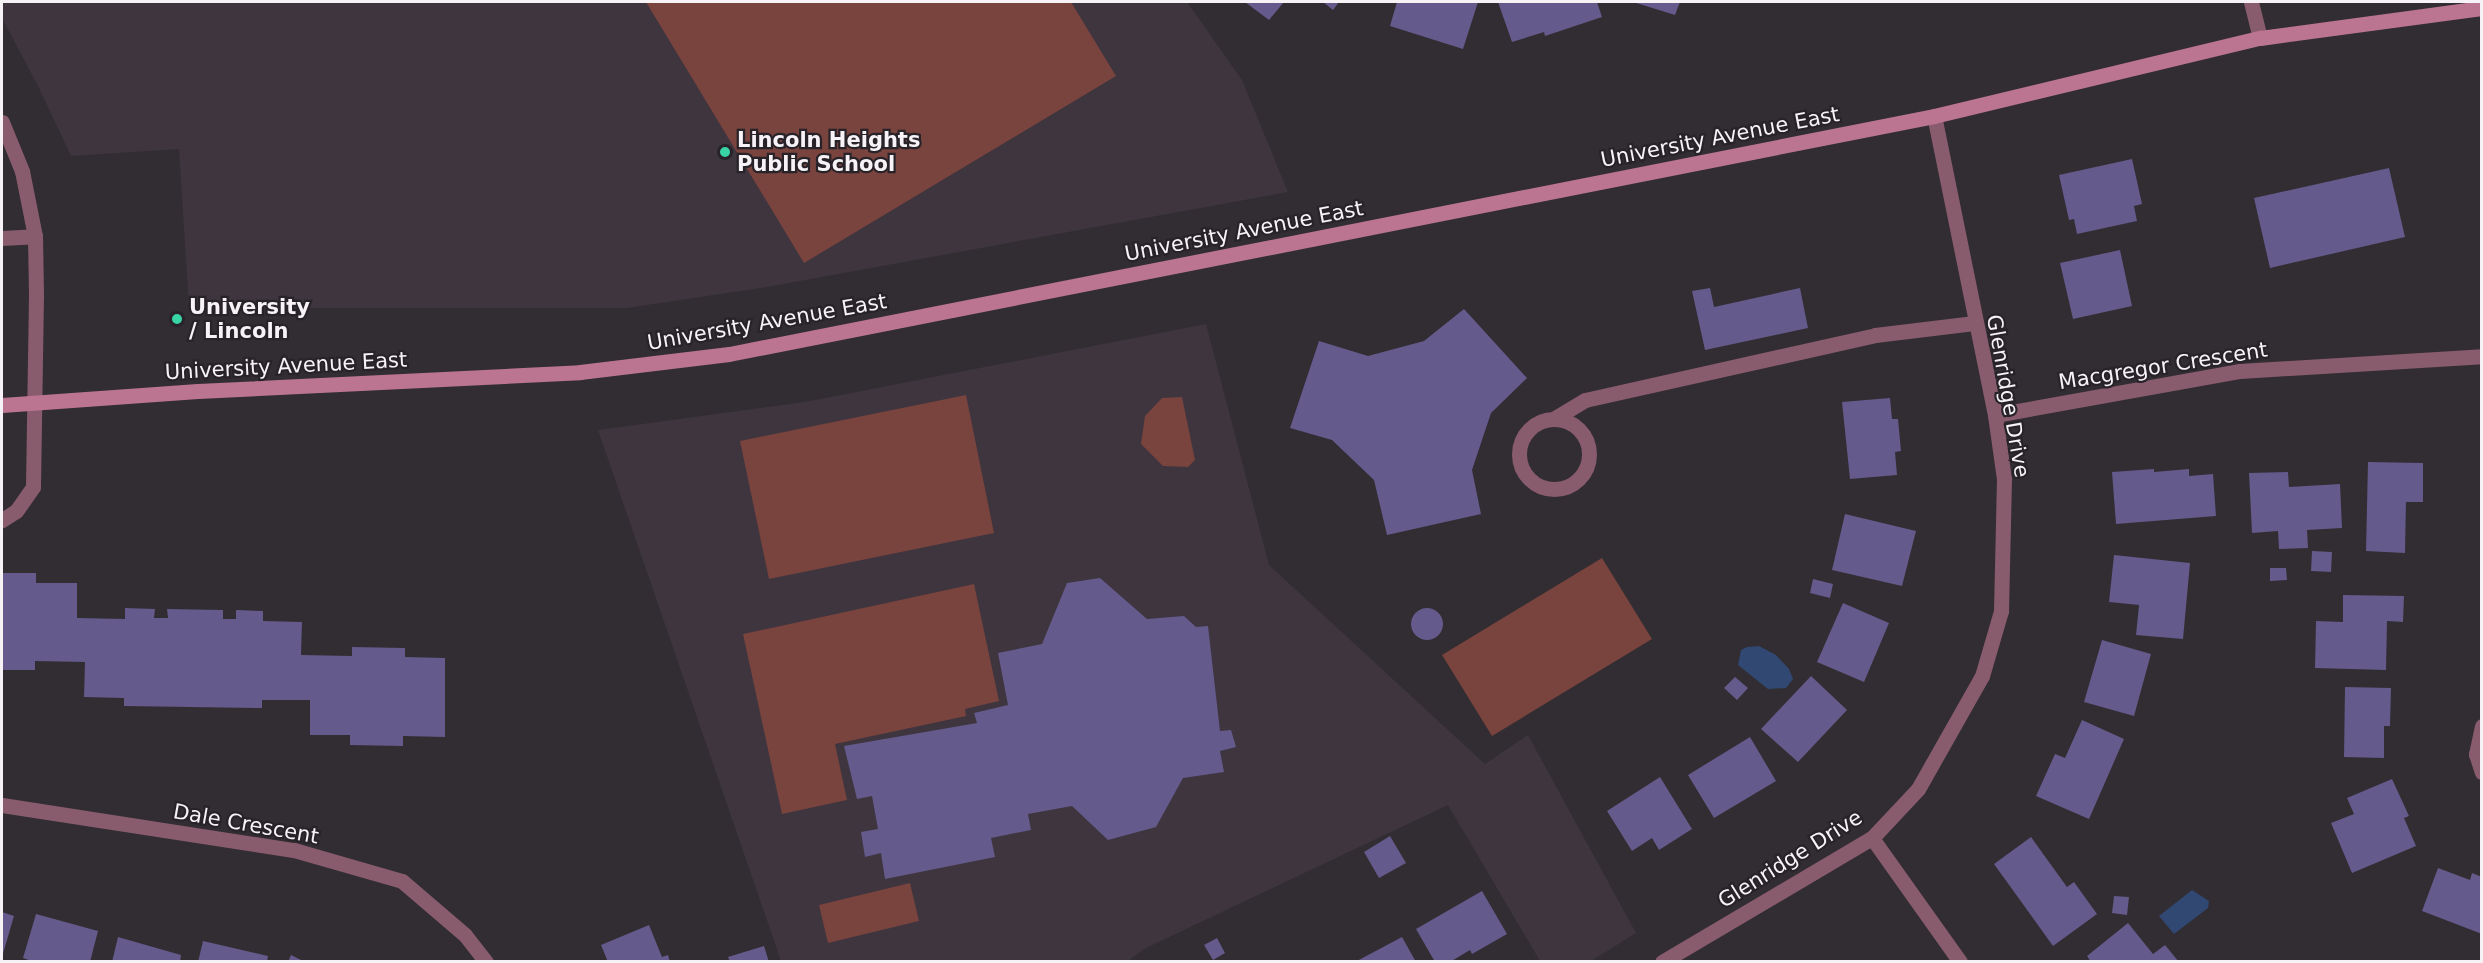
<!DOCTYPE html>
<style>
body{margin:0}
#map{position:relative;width:2483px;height:963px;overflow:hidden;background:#322d32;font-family:"DejaVu Sans",sans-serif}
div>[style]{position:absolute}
.built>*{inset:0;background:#3e353f}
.green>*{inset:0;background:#79433e}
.water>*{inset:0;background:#314873}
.building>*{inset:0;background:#645a8b}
.round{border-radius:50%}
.lane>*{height:15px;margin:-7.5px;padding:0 7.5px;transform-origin:7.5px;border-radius:7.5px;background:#895c6d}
.lane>.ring{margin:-7.5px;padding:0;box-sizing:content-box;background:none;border:15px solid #895c6d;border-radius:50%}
.street>*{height:15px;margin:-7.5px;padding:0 7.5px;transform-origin:7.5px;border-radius:7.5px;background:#895c6d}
.secondary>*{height:15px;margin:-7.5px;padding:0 7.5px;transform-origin:7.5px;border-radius:7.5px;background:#bb7590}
.dots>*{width:16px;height:16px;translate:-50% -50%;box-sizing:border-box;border:3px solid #282328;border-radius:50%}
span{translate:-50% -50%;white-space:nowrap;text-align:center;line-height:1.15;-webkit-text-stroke:4.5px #282328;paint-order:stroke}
.street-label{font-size:21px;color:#f6f2f6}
.poi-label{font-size:21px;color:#f6f2f6;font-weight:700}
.left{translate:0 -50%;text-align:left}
.frame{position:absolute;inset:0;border:3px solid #f6f2f6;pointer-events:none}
</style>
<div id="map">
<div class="built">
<i style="clip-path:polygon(2px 2px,1187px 2px,1242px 80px,1288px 192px,767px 287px,627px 308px,189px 308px,179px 149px,71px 156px,38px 86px,2px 18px)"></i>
<i style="clip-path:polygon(1206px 324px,1269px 565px,1485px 764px,1528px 735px,1636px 933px,1591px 961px,1540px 961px,1448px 805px,1144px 949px,1128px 961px,781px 961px,598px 430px,805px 402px)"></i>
</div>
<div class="green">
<i style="clip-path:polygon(646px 2px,1071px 2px,1116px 76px,804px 263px)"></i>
<i style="clip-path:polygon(966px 395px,994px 533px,769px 579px,740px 441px)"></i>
<i style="clip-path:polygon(1182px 397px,1195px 460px,1188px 467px,1163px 466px,1141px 444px,1145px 416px,1162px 398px)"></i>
<i style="clip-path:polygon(1602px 558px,1652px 639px,1492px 736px,1442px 655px)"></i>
<i style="clip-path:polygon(974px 584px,999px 701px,965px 709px,966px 716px,835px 744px,847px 800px,782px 814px,743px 634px)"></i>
<i style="clip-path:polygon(910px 883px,919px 921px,828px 943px,819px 905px)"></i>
</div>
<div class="water">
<i style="clip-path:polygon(1759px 646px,1776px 655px,1789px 669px,1793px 679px,1786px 688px,1768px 689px,1738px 665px,1741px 650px,1747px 647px)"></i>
<i style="clip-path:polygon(2192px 890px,2209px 901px,2208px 908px,2174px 934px,2159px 916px)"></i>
</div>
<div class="building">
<i style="clip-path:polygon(1245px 2px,1284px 2px,1269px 20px)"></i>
<i style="clip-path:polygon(1323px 2px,1339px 2px,1333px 10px)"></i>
<i style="clip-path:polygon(1397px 2px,1478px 2px,1463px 49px,1390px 26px)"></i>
<i style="clip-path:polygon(1498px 2px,1597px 2px,1602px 17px,1545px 36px,1544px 32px,1512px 42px)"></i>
<i style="clip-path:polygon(1633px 2px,1680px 2px,1675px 15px)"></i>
<i style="clip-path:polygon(2132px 159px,2142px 204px,2134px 206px,2137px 221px,2077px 234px,2074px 219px,2069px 220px,2059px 175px)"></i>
<i style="clip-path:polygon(2389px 168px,2405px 237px,2270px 268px,2254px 198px)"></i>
<i style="clip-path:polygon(2120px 250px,2132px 306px,2073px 319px,2060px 263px)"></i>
<i style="clip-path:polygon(1710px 288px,1714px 307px,1800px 288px,1808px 328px,1705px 350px,1692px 291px)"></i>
<i style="clip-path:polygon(1464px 309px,1527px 378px,1491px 413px,1472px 470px,1481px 514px,1387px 535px,1374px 480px,1332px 440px,1290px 428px,1319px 341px,1368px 356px,1424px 341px)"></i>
<i style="clip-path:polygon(1890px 398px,1892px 419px,1898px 419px,1901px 451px,1895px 452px,1897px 475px,1850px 479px,1842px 402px)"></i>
<i style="clip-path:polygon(2368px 462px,2423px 463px,2423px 502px,2406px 502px,2405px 553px,2366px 551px)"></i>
<i style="clip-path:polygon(2154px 469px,2154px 472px,2189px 469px,2189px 476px,2213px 474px,2216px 516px,2116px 524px,2112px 472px)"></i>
<i style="clip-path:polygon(2288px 472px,2289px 487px,2340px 484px,2342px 528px,2307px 530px,2308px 548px,2279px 549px,2278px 531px,2252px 533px,2249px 473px)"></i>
<i style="clip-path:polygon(1845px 514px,1916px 531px,1902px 586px,1832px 570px)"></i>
<i style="clip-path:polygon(2312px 551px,2332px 552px,2331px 572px,2311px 571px)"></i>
<i style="clip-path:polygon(2114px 555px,2190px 563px,2183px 639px,2136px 635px,2139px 605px,2109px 602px)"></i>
<i style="clip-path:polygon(2270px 568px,2286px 568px,2287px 580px,2270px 581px)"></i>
<i style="clip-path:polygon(2px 573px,36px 573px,36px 583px,77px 583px,77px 618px,125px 619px,125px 608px,155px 609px,154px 618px,168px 618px,167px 609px,223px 610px,223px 619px,236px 619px,236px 610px,263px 611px,263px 621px,302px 622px,301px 655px,352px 656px,352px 647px,405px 648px,405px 657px,445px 658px,445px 737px,403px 736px,403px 746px,350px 745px,350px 735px,310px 735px,310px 700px,262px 700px,262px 708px,124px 706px,124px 698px,84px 697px,85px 662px,35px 661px,35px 670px,2px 670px)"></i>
<i style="clip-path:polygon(1100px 578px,1147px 619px,1184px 616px,1196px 627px,1208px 626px,1220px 731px,1231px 730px,1236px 747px,1220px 751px,1224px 772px,1183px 778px,1156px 827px,1108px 840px,1072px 806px,1028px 814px,1031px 830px,991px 838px,995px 857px,885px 879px,881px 853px,865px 857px,861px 832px,878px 829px,872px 796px,857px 799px,844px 746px,977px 723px,974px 713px,1008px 705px,998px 653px,1042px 644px,1067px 583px)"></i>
<i style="clip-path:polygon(1813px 579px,1833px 584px,1830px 598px,1810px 593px)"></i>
<i style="clip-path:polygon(2343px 595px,2404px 596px,2403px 622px,2387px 621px,2386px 670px,2315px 668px,2316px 621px,2343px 622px)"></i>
<i style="clip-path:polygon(1843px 603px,1889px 623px,1864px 682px,1817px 662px)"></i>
<i class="round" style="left:1411px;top:608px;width:32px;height:32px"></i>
<i style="clip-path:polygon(2102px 640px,2151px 654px,2134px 716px,2084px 702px)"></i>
<i style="clip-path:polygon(1811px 676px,1847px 710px,1798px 762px,1761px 729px)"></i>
<i style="clip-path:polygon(1735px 677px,1748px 688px,1737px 700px,1724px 688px)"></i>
<i style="clip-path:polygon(2345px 687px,2391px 688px,2390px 726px,2384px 726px,2384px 758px,2344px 757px)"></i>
<i style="clip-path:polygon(2082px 720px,2124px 739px,2089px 819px,2036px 796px,2055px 754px,2065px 758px)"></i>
<i style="clip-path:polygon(1750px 737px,1776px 781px,1714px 818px,1688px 775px)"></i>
<i style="clip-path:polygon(1660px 777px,1692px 829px,1659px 850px,1652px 838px,1632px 851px,1607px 811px)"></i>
<i style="clip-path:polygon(2392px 779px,2409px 816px,2404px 818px,2416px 846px,2352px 873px,2331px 823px,2354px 814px,2347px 798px)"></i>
<i style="clip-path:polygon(1390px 836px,1406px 863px,1379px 878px,1364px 852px)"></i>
<i style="clip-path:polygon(2031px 837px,2067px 887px,2074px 882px,2097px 914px,2053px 946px,1994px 864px)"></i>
<i style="clip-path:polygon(2438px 868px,2470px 880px,2472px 873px,2482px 877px,2482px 934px,2422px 911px)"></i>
<i style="clip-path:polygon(1482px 891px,1507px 934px,1472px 954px,1470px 950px,1450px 962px,1435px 962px,1416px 929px)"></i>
<i style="clip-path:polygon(2114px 896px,2129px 897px,2127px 915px,2112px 913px)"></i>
<i style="clip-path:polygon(2px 912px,14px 916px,2px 957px)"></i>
<i style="clip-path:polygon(36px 914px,98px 931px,90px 962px,34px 962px,23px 958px)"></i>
<i style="clip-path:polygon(2128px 923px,2153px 954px,2165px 945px,2179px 962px,2091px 962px,2087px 956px)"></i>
<i style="clip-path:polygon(649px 925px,662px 957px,668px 955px,670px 962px,608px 962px,601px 945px)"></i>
<i style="clip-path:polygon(118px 937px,181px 955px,180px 962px,112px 962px)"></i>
<i style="clip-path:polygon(1402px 937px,1416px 962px,1355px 962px)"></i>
<i style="clip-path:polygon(1217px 938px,1225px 953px,1213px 960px,1204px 945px)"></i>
<i style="clip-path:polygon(203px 941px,268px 956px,267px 962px,198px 962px)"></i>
<i style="clip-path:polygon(764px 946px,769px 962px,730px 962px,728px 957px)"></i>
<i style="clip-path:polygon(291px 955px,305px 962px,288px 962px)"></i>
</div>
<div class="lane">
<i style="left:2px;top:238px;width:33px;rotate:-3deg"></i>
<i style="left:1555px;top:418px;width:35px;rotate:-31deg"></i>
<i style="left:1585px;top:400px;width:297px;rotate:-12.6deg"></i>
<i style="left:1875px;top:335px;width:100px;rotate:-6.9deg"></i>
<i class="ring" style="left:1519px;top:419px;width:55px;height:55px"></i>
</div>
<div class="street">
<i style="left:2251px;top:2px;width:37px;rotate:76deg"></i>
<i style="left:2px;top:122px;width:53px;rotate:67.8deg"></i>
<i style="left:22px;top:171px;width:66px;rotate:78.7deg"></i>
<i style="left:35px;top:236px;width:59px;rotate:89deg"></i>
<i style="left:36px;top:295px;width:192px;rotate:90.9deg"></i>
<i style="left:33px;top:487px;width:29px;rotate:125deg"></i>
<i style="left:16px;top:511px;width:17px;rotate:147deg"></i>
<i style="left:1995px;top:415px;width:249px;rotate:-10.2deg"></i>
<i style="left:2240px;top:371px;width:242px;rotate:-3.5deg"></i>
<i style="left:2482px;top:726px;width:29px;rotate:102deg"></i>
<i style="left:2476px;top:754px;width:19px;rotate:72deg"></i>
<i style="left:2px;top:805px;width:295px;rotate:8.8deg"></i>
<i style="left:294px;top:850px;width:112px;rotate:16deg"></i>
<i style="left:402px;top:881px;width:83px;rotate:40.6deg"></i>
<i style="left:465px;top:935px;width:34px;rotate:52deg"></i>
<i style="left:1872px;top:838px;width:152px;rotate:54.6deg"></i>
<i style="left:1662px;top:962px;width:244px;rotate:-30.6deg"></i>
<i style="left:1872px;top:838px;width:67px;rotate:-46.8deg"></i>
<i style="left:1918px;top:789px;width:130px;rotate:-60.5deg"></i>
<i style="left:1982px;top:676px;width:68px;rotate:-73.7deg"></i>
<i style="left:2001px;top:611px;width:132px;rotate:-88.7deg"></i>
<i style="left:2004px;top:479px;width:65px;rotate:-98deg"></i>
<i style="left:1995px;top:415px;width:305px;rotate:-101.5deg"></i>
</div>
<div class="secondary">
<i style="left:2px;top:405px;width:196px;rotate:-4.1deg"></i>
<i style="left:198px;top:391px;width:382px;rotate:-2.8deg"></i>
<i style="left:580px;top:372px;width:150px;rotate:-6.9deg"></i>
<i style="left:729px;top:354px;width:1228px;rotate:-11.17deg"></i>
<i style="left:1934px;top:116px;width:335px;rotate:-13.5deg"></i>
<i style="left:2260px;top:38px;width:224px;rotate:-7.7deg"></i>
</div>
<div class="dots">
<i style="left:725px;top:152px;background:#38d4a6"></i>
<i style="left:177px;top:319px;background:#38d4a6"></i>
</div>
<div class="street-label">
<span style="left:1720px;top:137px;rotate:-11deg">University Avenue East</span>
<span style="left:1244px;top:231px;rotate:-11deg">University Avenue East</span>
<span style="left:767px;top:322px;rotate:-10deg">University Avenue East</span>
<span style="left:286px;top:366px;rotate:-3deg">University Avenue East</span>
<span style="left:2163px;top:366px;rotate:-9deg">Macgregor Crescent</span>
<span style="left:2008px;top:396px;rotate:80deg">Glenridge Drive</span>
<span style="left:246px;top:824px;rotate:10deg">Dale Crescent</span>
<span style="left:1790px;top:859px;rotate:-32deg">Glenridge Drive</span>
</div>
<div class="poi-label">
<span class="left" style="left:737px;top:152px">Lincoln Heights<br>Public School</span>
<span class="left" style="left:189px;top:319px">University<br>/ Lincoln</span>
</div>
<div class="frame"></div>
</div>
